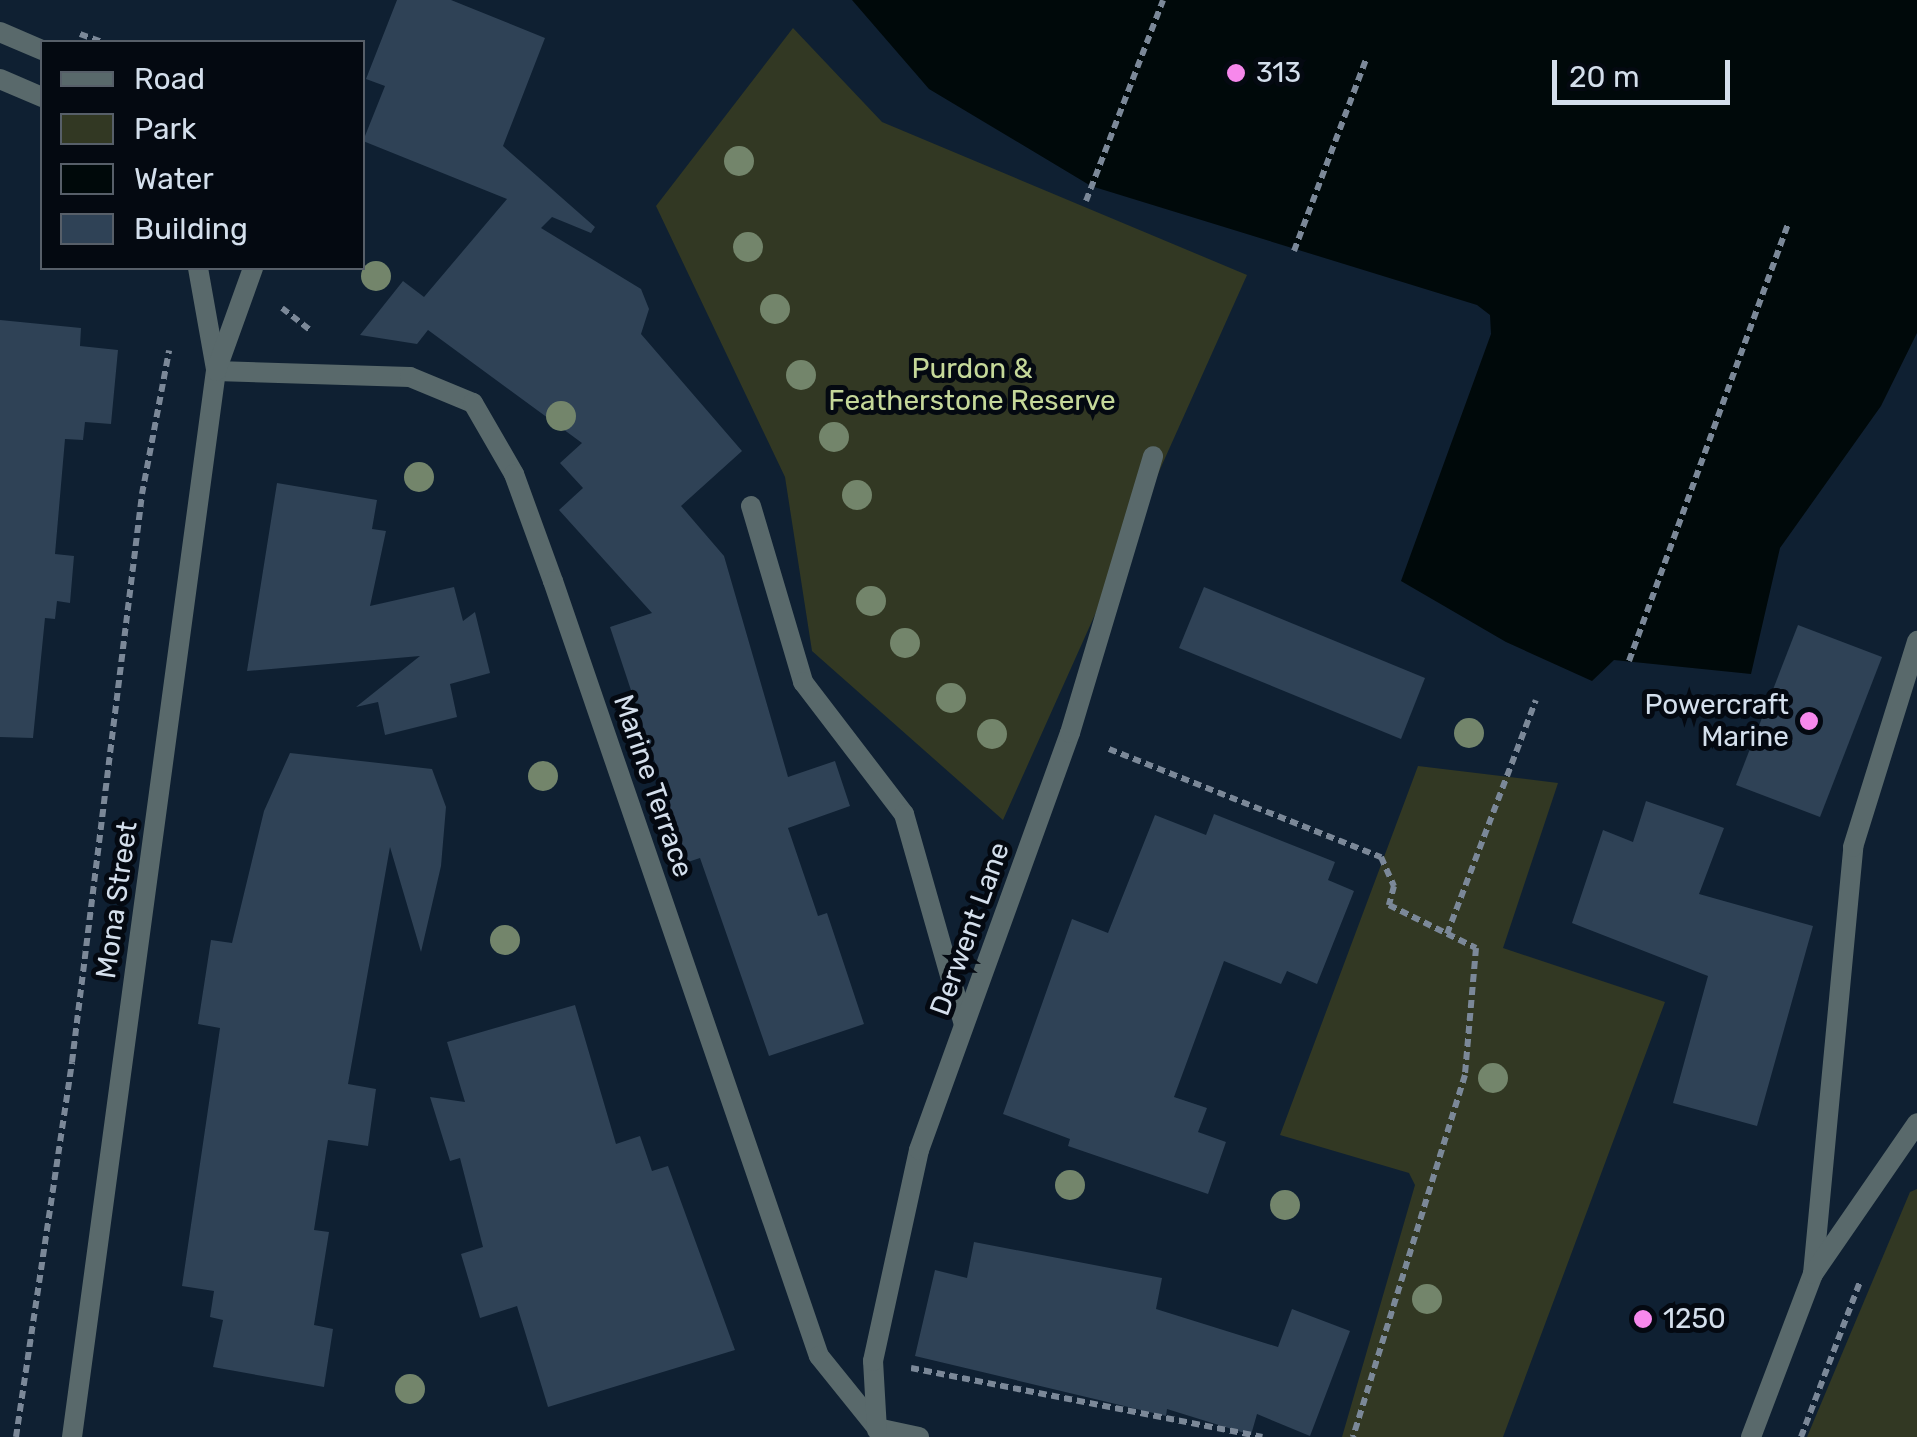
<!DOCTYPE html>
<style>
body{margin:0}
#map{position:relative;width:1917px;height:1437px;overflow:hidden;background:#0f2032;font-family:Rubik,sans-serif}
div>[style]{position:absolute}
.green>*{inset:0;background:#323823}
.water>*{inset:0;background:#00090a}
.building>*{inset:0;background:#2f4256}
.path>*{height:6px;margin-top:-3px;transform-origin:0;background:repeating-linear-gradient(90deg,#7b8898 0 8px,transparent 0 13px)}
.service>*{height:20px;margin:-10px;padding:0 10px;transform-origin:10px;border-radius:10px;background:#59696b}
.minor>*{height:20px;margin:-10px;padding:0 10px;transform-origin:10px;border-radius:10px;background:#59696b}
.trees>*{width:30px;height:30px;margin:-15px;border-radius:50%;background:#73856b}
.dots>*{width:28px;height:28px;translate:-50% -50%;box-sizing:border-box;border:5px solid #040911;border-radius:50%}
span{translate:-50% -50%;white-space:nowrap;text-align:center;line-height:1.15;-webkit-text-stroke:10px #040911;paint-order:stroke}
.poi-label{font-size:28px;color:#d4dfec}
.left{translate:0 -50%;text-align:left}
.right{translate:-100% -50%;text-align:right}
.park-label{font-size:28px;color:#c5d899}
.street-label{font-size:28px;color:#d4dfec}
.legend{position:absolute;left:40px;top:40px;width:325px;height:230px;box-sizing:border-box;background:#040911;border:2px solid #575f69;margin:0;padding:12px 18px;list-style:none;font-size:30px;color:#d4dfec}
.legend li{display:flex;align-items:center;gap:20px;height:50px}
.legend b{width:50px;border:2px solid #575f69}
.scale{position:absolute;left:1552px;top:60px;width:178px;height:45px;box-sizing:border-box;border:5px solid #d4dfec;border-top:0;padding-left:12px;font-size:30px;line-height:35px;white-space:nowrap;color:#d4dfec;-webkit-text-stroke:8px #040911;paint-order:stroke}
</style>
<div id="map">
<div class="green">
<i style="clip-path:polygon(793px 28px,882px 122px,1247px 275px,1003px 820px,812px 651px,785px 477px,656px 206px)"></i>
<i style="clip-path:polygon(1418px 766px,1558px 783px,1503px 948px,1665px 1002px,1503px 1437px,1342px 1437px,1415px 1185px,1409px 1173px,1280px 1135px)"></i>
<i style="clip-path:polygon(1917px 1189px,1917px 1437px,1807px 1437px,1910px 1192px)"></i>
</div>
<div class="water">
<i style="clip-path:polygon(852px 0,1917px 0,1917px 333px,1881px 406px,1780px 548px,1751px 674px,1614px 660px,1592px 681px,1506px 642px,1401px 581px,1491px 334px,1490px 315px,1477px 305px,1091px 186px,929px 89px)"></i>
</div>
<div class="building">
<i style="clip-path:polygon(397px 0,451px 0,545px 38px,503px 146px,595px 227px,591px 233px,552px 217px,541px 228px,641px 289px,649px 309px,641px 334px,742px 451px,681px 506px,724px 556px,788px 777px,835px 761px,850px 806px,788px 828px,818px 916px,827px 913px,864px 1024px,769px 1056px,700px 858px,688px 862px,610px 627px,652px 613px,559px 510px,583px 488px,560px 463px,582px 443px,428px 330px,417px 344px,360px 335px,403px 281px,424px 297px,507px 199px,363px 141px,385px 86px,366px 79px)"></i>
<i style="clip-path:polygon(0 320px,81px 328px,80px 346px,118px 350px,111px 424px,85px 422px,83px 440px,65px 439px,55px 554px,74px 556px,70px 603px,57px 601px,55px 619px,45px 618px,33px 738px,0 737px)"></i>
<i style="clip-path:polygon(277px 483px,377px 500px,372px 529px,386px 531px,370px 606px,454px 587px,463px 621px,475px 612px,490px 673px,450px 684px,457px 717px,385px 735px,378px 702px,356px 707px,420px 656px,247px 671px)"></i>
<i style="clip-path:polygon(1204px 587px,1425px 678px,1401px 739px,1179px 648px)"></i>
<i style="clip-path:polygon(1798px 625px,1882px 657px,1820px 817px,1736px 785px)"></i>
<i style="clip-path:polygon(290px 753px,432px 769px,446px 807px,441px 866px,421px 952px,390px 847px,348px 1084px,376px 1089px,368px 1146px,328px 1140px,314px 1230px,329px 1232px,314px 1325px,333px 1329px,324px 1387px,213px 1367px,223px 1320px,210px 1317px,214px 1291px,182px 1286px,220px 1028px,198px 1024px,211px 940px,232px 943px,264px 811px)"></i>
<i style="clip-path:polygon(1646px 801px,1724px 828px,1699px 894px,1813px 926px,1757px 1126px,1673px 1103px,1708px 976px,1572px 923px,1603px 830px,1633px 842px)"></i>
<i style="clip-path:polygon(1214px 814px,1335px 862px,1328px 880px,1354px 891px,1317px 984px,1287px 971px,1281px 984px,1224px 961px,1174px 1097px,1207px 1108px,1198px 1132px,1226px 1142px,1208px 1194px,1068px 1146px,1070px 1139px,1003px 1114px,1072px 919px,1108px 933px,1155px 815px,1206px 835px)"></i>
<i style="clip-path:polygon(575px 1005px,616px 1144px,640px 1136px,652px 1171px,668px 1166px,735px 1350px,548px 1407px,517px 1306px,480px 1318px,461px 1254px,483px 1247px,460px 1158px,450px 1161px,430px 1097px,465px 1102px,447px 1042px)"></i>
<i style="clip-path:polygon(974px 1242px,1162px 1278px,1156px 1309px,1278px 1347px,1292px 1309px,1350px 1331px,1310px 1436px,1257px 1414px,1251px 1435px,1167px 1409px,1166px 1416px,915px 1356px,935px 1270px,967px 1278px)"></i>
</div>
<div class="path">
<i style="left:80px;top:34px;width:23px;rotate:20deg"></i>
<i style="left:1086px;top:201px;width:215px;rotate:-69deg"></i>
<i style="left:1294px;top:251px;width:205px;rotate:-69.4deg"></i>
<i style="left:282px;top:308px;width:37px;rotate:38deg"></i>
<i style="left:1629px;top:661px;width:465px;rotate:-70deg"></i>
<i style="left:1109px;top:749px;width:293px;rotate:21.7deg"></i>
<i style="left:1381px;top:857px;width:32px;rotate:66deg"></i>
<i style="left:1394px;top:886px;width:20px;rotate:105deg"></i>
<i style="left:1389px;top:905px;width:97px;rotate:26.3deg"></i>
<i style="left:1476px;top:948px;width:127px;rotate:95deg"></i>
<i style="left:1465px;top:1075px;width:379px;rotate:107.2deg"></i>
<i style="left:1447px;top:934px;width:250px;rotate:-69.2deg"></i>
<i style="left:911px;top:1368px;width:358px;rotate:11.1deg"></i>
<i style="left:16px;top:1437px;width:379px;rotate:-81.5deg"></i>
<i style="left:72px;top:1062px;width:572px;rotate:-82.97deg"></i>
<i style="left:142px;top:494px;width:146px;rotate:-79.3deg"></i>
<i style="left:1801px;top:1437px;width:166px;rotate:-69.2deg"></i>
</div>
<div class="service">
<i style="left:751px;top:506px;width:184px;rotate:73.5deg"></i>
<i style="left:803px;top:682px;width:166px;rotate:52.6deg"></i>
<i style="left:904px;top:814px;width:218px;rotate:74.1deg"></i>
<i style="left:1813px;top:1274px;width:429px;rotate:-84.6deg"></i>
<i style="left:1853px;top:847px;width:216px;rotate:-72.7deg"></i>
<i style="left:1751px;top:1437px;width:174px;rotate:-69.2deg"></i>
<i style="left:1813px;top:1274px;width:183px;rotate:-55.4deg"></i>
</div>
<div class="minor">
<i style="left:0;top:32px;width:46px;rotate:23.2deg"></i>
<i style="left:0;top:79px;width:46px;rotate:23.2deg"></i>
<i style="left:198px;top:268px;width:103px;rotate:79.9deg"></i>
<i style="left:216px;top:371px;width:194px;rotate:1.8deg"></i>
<i style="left:410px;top:377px;width:68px;rotate:22.4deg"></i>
<i style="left:473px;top:403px;width:82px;rotate:60deg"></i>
<i style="left:514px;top:474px;width:114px;rotate:70deg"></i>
<i style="left:553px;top:581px;width:819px;rotate:71.06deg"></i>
<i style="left:819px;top:1356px;width:92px;rotate:51.1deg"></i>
<i style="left:877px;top:1428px;width:43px;rotate:12.1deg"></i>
<i style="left:877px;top:1430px;width:69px;rotate:-93.3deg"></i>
<i style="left:873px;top:1361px;width:216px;rotate:-77.7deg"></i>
<i style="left:919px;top:1150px;width:443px;rotate:-70.1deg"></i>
<i style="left:1070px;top:733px;width:289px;rotate:-73.3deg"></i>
<i style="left:72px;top:1437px;width:1076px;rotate:-82.31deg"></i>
<i style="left:216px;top:371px;width:109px;rotate:-70.2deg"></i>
</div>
<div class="trees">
<i style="left:739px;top:161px"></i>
<i style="left:748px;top:247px"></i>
<i style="left:376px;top:276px"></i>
<i style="left:775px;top:309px"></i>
<i style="left:801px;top:375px"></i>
<i style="left:561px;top:416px"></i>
<i style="left:834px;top:437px"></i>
<i style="left:419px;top:477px"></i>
<i style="left:857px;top:495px"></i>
<i style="left:871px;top:601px"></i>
<i style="left:905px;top:643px"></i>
<i style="left:951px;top:698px"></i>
<i style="left:1469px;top:733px"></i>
<i style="left:992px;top:734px"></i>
<i style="left:543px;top:776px"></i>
<i style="left:505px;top:940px"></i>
<i style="left:1493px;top:1078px"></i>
<i style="left:1070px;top:1185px"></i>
<i style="left:1285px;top:1205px"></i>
<i style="left:1427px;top:1299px"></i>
<i style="left:410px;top:1389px"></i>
</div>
<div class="dots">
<i style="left:1236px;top:73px;background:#f788ec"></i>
<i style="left:1809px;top:721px;background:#f788ec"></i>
<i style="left:1643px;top:1319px;background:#f788ec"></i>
</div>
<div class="poi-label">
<span class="left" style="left:1256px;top:73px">313</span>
<span class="right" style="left:1789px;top:721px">Powercraft<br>Marine</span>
<span class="left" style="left:1663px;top:1319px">1250</span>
</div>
<div class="park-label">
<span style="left:972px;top:385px">Purdon &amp;<br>Featherstone Reserve</span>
</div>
<div class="street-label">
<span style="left:653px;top:786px;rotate:71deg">Marine Terrace</span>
<span style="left:117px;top:900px;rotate:-82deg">Mona Street</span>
<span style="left:970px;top:929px;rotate:-70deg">Derwent Lane</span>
</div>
<ul class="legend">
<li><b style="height:12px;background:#59696b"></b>Road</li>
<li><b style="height:28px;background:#323823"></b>Park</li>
<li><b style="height:28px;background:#00090a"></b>Water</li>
<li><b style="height:28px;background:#2f4256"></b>Building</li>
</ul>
<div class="scale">20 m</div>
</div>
